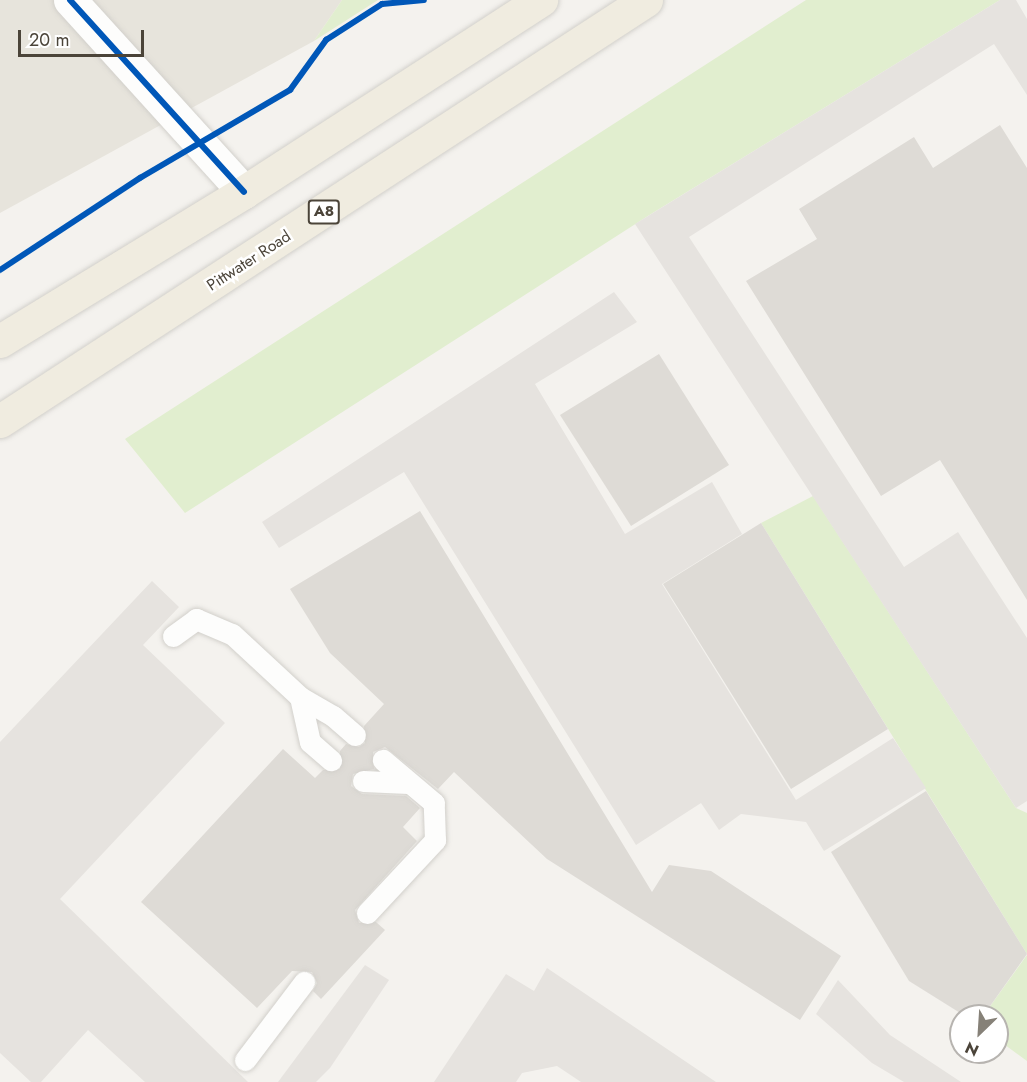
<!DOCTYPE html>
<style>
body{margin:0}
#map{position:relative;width:1027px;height:1082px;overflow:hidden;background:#f4f2ee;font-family:Jost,sans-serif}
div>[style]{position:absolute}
.residential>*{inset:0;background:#e7e4dc}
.green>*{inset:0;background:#e1eecf}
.parking>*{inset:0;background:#e6e3df}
.building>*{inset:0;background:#dedbd6}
.roads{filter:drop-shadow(0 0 2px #d2d0cb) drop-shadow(0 0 2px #d2d0cb)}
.service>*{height:21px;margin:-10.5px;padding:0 10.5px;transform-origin:10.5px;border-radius:10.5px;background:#fdfdfc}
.minor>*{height:33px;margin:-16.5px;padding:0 16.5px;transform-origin:16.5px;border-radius:16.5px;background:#fdfdfc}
.trunk>*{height:33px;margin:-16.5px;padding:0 16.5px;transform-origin:16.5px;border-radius:16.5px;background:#f0ece0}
.cycleway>*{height:6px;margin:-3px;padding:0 3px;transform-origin:3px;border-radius:3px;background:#0057b8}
span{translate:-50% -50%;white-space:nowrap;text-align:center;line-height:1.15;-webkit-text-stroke:5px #fff;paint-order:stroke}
.shield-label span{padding:2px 4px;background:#fff;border:2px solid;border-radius:4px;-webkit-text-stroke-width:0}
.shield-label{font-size:15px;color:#4b4439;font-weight:700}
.street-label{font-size:16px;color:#4b4439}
.north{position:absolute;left:949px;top:1004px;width:60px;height:60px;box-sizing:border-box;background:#fff;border:2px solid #b7b4b0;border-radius:50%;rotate:205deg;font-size:16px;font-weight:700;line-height:24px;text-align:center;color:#4b4439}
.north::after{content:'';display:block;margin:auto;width:21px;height:27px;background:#868178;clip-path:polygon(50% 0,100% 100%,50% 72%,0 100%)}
.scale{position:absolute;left:18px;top:30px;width:126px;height:27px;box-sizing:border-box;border:3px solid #4b4439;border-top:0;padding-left:8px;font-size:18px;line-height:21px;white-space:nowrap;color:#4b4439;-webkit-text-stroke:4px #fff;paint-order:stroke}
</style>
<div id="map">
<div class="residential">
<i style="clip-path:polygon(0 0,342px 0,314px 41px,0 213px)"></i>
</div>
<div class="green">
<i style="clip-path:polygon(342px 0,378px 0,314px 41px)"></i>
<i style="clip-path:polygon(806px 0,1000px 0,651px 214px,185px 513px,125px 439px)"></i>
<i style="clip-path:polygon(813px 496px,1016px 808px,1027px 813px,1027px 954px,761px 523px)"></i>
<i style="clip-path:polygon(1027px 955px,1027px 1061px,997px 1039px,997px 1016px,983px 1016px)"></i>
</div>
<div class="parking">
<i style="clip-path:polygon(1000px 0,1016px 0,1027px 19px,1027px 95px,994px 44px,689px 237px,904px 567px,958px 532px,1027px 638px,1027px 801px,1016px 808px,635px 224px)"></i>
<i style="clip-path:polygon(614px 292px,637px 322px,535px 384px,625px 534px,712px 482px,742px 534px,662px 584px,796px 800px,893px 738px,926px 788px,824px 851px,806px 822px,741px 814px,719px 830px,701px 803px,636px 845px,404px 472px,279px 548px,262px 522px)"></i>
<i style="clip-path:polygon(152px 581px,179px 607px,143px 645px,225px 723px,60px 899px,248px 1082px,145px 1082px,88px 1030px,41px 1082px,31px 1082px,0 1053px,0 742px)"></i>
<i style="clip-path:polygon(365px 965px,389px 980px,330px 1068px,316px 1082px,278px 1082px)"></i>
<i style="clip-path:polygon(547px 968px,716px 1082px,581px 1082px,557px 1066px,522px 1073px,516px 1082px,434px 1082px,506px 974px,534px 991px)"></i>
<i style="clip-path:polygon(838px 980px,890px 1035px,961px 1082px,904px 1082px,872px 1063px,816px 1014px)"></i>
</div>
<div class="building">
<i style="clip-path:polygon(1000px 125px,1027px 168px,1027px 600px,940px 460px,881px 496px,746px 281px,817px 239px,799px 209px,914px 137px,933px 168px)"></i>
<i style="clip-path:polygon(659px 354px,729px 465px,631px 526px,560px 415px)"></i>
<i style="clip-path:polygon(420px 511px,652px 892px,669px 865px,711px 871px,841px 956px,800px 1020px,547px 859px,454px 772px,438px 789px,385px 747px,373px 752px,374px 769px,353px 774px,351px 786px,362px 794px,406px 796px,420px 808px,403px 827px,417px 841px,355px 910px,359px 923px,376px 922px,385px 930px,321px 999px,313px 991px,317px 983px,312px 972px,292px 971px,257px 1008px,141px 902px,283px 749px,315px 778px,323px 770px,340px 769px,340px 751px,346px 744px,359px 747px,365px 743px,364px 726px,384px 704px,330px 653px,290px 589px)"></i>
<i style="clip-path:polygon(761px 523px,888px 729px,791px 789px,663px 584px)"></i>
<i style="clip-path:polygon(926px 791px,1027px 954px,983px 1016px,965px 1016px,909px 981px,831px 852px)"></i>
</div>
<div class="roads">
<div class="service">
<i style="left:173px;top:636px;width:29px;rotate:-36deg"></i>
<i style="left:196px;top:619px;width:39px;rotate:23deg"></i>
<i style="left:232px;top:634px;width:93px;rotate:42.8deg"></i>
<i style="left:300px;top:697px;width:38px;rotate:30deg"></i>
<i style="left:333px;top:716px;width:29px;rotate:41deg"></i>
<i style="left:300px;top:697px;width:46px;rotate:77.5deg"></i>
<i style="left:310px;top:742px;width:28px;rotate:41deg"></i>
<i style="left:363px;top:781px;width:45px;rotate:2.5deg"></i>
<i style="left:367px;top:913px;width:100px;rotate:-47deg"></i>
<i style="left:435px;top:840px;width:37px;rotate:-92deg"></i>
<i style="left:434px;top:803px;width:67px;rotate:-139.9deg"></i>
<i style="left:245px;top:1060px;width:98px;rotate:-52.9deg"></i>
</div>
<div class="minor">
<i style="left:70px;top:0;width:259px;rotate:47.8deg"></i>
</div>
<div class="trunk">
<i style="left:0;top:341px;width:286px;rotate:-31.4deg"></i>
<i style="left:244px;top:192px;width:354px;rotate:-32.9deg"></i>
<i style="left:0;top:421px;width:771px;rotate:-33.09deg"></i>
</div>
</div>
<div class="cycleway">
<i style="left:70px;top:0;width:259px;rotate:47.8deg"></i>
<i style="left:0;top:270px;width:168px;rotate:-33.3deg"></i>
<i style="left:140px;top:178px;width:174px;rotate:-30.4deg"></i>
<i style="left:290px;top:90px;width:62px;rotate:-54.2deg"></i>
<i style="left:326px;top:40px;width:67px;rotate:-32.7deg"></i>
<i style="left:382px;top:4px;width:42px;rotate:-5.4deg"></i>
</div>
<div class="shield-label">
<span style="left:324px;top:212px">A8</span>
</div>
<div class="street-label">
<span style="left:249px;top:261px;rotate:-33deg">Pittwater Road</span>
</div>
<div class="north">N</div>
<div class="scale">20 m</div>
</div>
